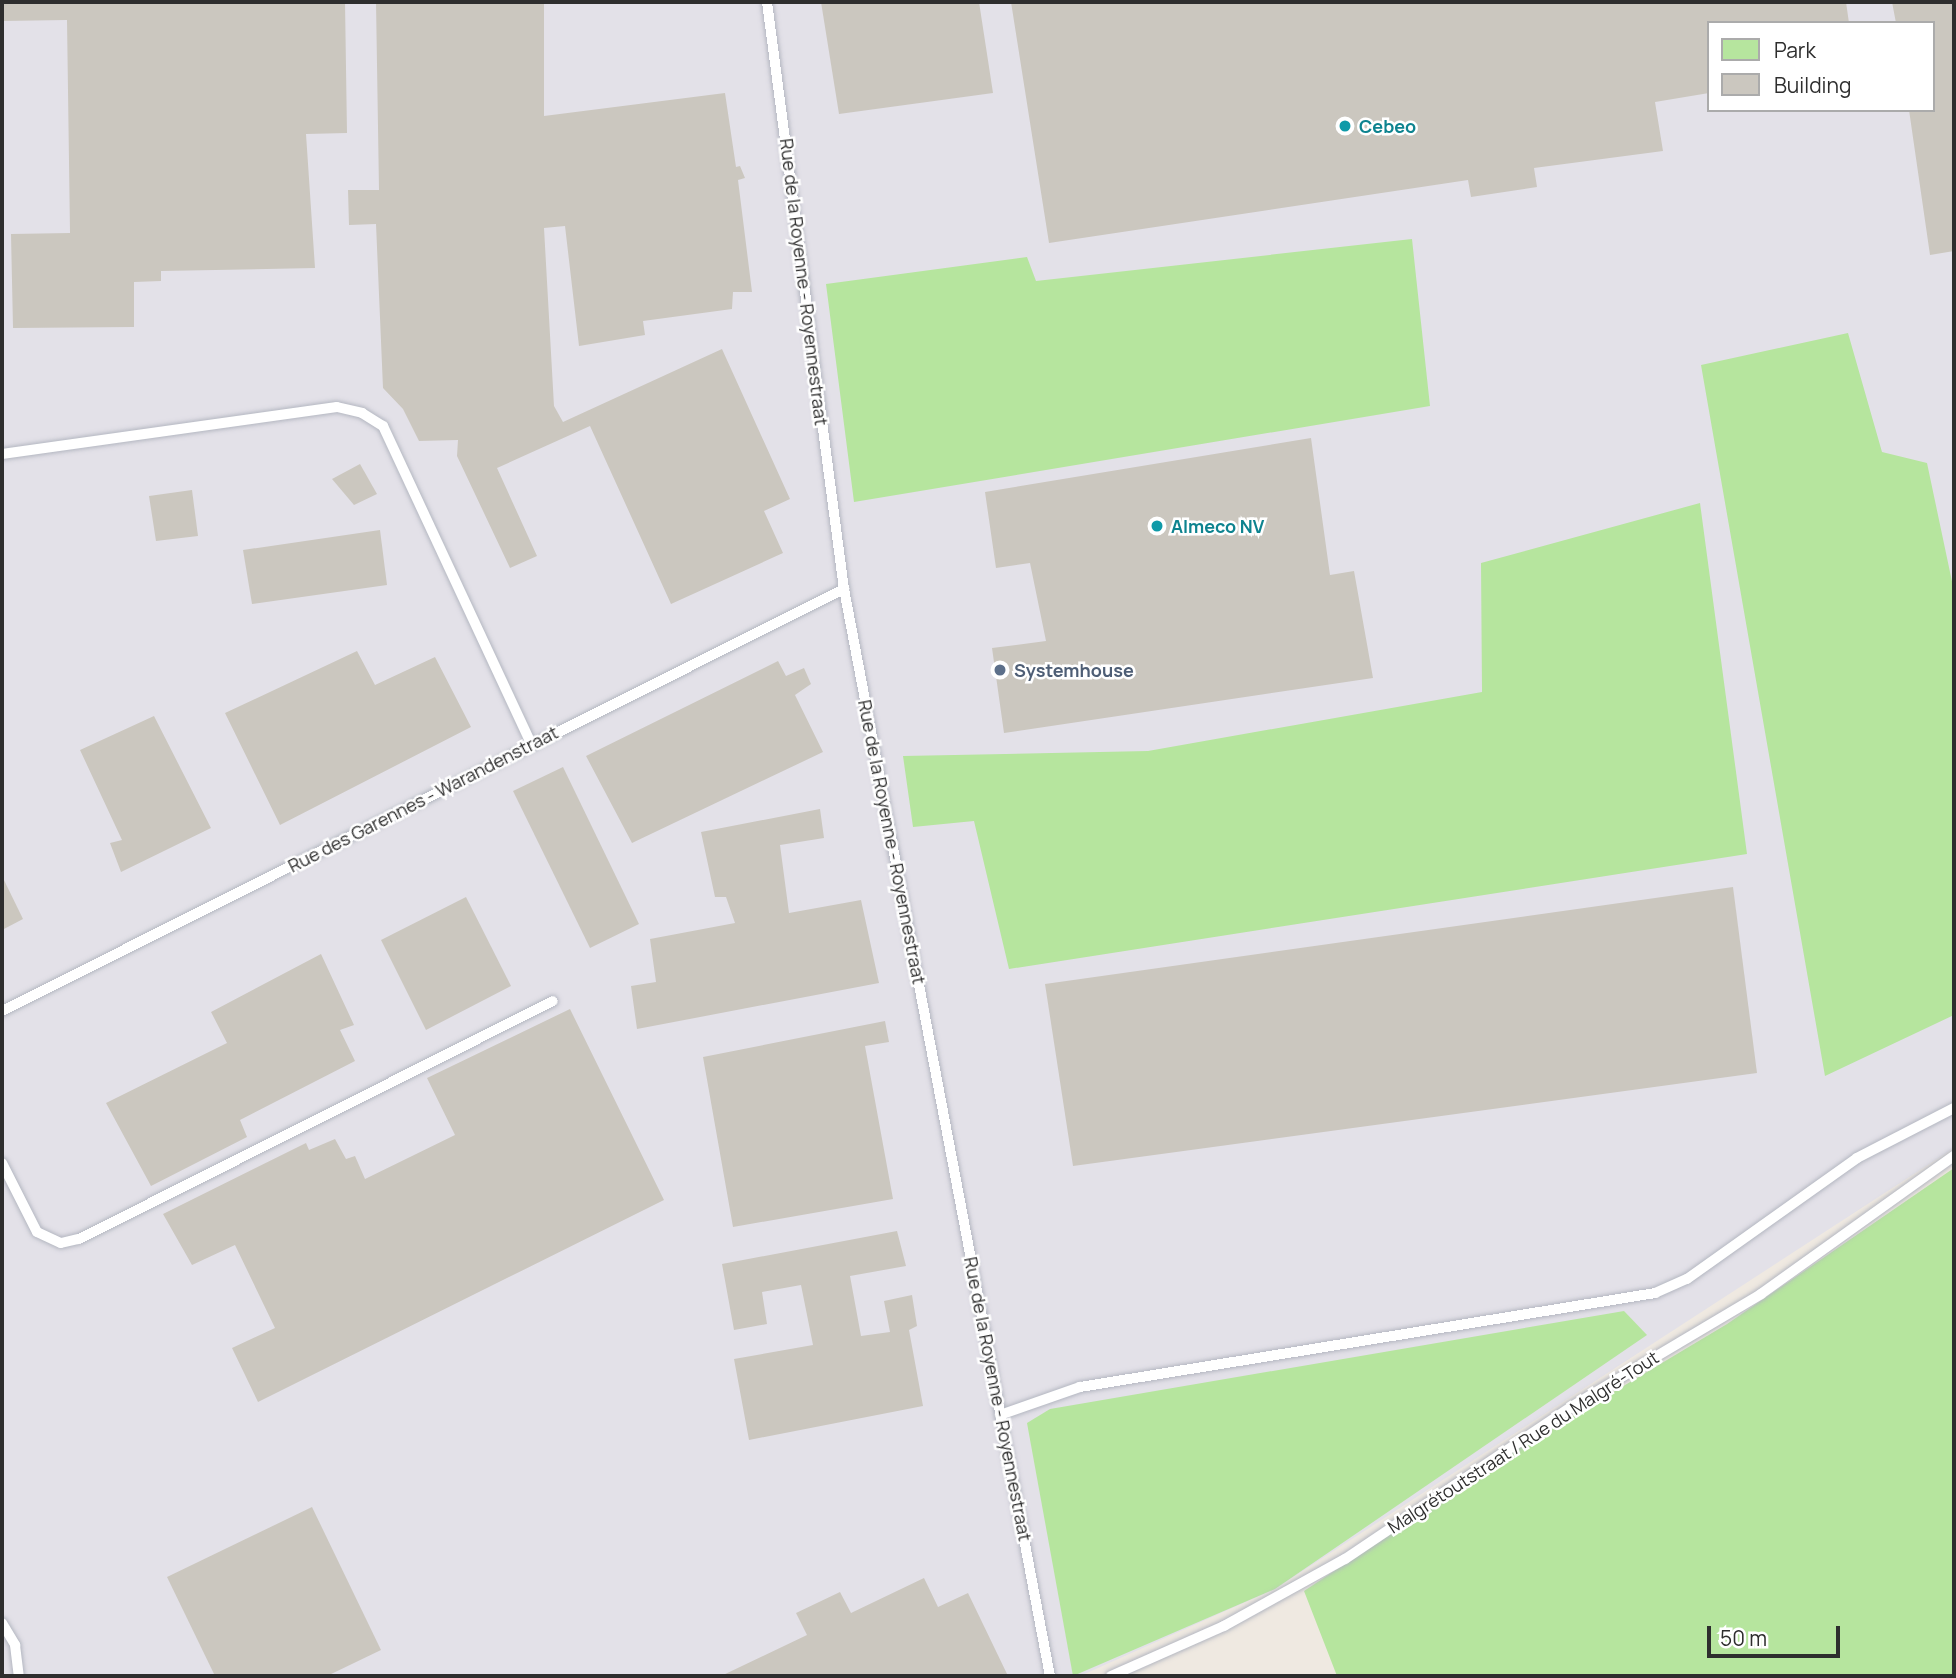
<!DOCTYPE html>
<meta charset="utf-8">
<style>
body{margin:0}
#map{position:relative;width:1956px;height:1678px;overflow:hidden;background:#efe9e1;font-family:Manrope,sans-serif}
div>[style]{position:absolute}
.industrial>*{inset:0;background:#e3e1e8}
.green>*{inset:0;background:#b6e59e}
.building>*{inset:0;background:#cbc7bf}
.roads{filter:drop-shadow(0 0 2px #b4b7c1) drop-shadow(0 0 2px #b4b7c1)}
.service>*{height:10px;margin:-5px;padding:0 5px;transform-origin:5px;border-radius:5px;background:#fff}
.dots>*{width:19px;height:19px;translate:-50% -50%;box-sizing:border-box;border:4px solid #fff;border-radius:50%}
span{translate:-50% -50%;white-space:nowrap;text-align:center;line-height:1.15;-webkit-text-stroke:5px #fff;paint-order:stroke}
.culture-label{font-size:18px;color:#0d838f;font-weight:700}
.left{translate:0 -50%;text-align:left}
.street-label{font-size:18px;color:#2e2e2e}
.service-label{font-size:18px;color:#4e5e75;font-weight:700}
.frame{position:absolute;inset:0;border:4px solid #2e2e2e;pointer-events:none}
.legend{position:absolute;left:1707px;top:21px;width:228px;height:91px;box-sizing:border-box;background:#fff;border:2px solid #ababab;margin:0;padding:9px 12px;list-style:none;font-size:21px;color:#2e2e2e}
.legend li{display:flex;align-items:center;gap:14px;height:35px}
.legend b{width:35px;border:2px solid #ababab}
.scale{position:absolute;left:1707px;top:1626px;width:133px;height:32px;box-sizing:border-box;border:4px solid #2e2e2e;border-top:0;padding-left:9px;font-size:21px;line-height:24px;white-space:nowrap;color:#2e2e2e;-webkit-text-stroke:5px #fff;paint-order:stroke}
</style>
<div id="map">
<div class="industrial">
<i style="clip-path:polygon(evenodd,2px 2px,1954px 2px,1954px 1148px,1275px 1589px,1080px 1676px,2px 1676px,2px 2px,1709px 23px,1933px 23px,1933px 110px,1709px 110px,1709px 23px)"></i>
</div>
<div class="green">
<i style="clip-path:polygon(1412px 239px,1430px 406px,854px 502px,826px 284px,1027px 257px,1036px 281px)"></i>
<i style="clip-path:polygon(1848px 333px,1882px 452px,1927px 463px,1954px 591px,1954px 1015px,1825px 1076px,1701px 365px)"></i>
<i style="clip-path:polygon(1700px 503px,1747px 854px,1009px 969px,974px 821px,913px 827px,903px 756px,1148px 751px,1482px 692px,1481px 563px)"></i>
<i style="clip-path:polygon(1954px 1168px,1954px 1676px,1337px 1676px,1304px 1591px,1513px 1452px,1727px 1324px)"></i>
<i style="clip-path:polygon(1624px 1311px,1647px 1335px,1275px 1589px,1073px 1676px,1027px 1423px,1050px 1409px)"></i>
</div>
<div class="building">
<i style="clip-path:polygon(2px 2px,345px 2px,347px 133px,306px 134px,315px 268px,161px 271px,161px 281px,134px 282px,134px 327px,13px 328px,11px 234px,70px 233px,67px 20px,2px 21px)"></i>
<i style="clip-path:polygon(376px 2px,544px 2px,544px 116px,725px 93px,736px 167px,740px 166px,745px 178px,738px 180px,752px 292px,733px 292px,732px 309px,643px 321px,645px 335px,579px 346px,565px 226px,544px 228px,554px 406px,563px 422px,722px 349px,790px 499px,764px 511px,783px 553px,671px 604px,590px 426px,497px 468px,537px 556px,510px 568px,457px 456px,458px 440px,419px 441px,403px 409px,383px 388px,376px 224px,349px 225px,348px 190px,379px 190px)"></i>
<i style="clip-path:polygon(821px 2px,979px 2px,993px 93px,839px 114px)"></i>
<i style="clip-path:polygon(1011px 2px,1846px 2px,1849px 23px,1709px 23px,1709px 93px,1655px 102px,1663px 151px,1534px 168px,1537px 187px,1471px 197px,1468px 180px,1049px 243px)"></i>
<i style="clip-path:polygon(1892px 2px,1954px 2px,1954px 251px,1930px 255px,1909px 110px,1933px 110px,1933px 23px,1896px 23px)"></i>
<i style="clip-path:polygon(1311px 438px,1330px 575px,1354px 571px,1373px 678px,1004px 733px,992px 648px,1046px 641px,1030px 563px,996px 568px,985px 492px)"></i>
<i style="clip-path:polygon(360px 464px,377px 494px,354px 505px,332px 479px)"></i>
<i style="clip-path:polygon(192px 490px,198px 536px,156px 541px,149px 496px)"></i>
<i style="clip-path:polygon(380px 530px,387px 585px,252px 604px,243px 550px)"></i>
<i style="clip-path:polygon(357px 651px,375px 685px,435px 657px,471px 727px,280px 825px,225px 713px)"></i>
<i style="clip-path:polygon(778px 661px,786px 676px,804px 668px,811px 684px,795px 695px,823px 752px,632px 843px,586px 756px)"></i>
<i style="clip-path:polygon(154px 716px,211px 828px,121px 872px,110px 843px,122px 840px,80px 750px)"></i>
<i style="clip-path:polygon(563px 767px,639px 924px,590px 948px,513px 791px)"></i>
<i style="clip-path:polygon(820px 809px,824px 838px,780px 845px,789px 913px,861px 900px,879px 983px,637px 1029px,631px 986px,656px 982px,650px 939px,735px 923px,726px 897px,715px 897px,701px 832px)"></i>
<i style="clip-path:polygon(2px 876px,23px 919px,2px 930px)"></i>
<i style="clip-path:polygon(1733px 887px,1757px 1073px,1073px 1166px,1045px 984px)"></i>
<i style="clip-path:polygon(466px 897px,511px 986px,426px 1030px,381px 940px)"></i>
<i style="clip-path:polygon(321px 954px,354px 1025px,340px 1030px,355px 1061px,240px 1120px,247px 1137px,151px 1186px,106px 1103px,227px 1043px,211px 1012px)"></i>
<i style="clip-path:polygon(570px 1009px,664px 1200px,258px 1402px,232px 1348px,275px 1328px,235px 1245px,192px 1265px,163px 1214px,306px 1143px,309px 1150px,335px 1139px,346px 1159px,355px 1156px,365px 1179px,455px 1135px,427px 1078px)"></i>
<i style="clip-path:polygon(885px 1021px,889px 1042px,865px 1046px,893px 1199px,733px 1227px,703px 1057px)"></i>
<i style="clip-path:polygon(897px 1231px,906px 1266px,850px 1276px,861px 1336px,890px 1332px,884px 1301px,912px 1295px,917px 1326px,909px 1330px,923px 1406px,749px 1440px,734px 1359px,813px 1345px,801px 1285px,762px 1292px,767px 1324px,734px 1330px,722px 1264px)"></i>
<i style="clip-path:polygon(312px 1507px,381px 1650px,327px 1676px,215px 1676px,167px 1577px)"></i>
<i style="clip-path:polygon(924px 1578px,938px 1607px,968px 1593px,1008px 1676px,721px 1676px,807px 1635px,796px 1613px,840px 1592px,851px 1613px)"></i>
</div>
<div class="roads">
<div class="service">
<i style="left:767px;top:2px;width:592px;rotate:82.53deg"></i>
<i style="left:844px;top:589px;width:1106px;rotate:79.27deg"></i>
<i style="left:2px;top:454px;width:338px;rotate:-8deg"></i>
<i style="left:337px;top:407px;width:26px;rotate:13deg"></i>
<i style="left:362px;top:413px;width:25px;rotate:32deg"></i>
<i style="left:383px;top:426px;width:351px;rotate:65deg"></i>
<i style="left:2px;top:1011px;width:942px;rotate:-26.62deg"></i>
<i style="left:2px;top:1163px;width:77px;rotate:63.1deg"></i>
<i style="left:37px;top:1232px;width:26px;rotate:25deg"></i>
<i style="left:61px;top:1243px;width:18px;rotate:-13deg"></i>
<i style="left:79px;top:1239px;width:530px;rotate:-26.66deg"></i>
<i style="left:1000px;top:1415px;width:85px;rotate:-19.3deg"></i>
<i style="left:1080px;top:1387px;width:583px;rotate:-9.28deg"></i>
<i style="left:1655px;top:1293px;width:35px;rotate:-24deg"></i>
<i style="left:1687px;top:1279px;width:209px;rotate:-35.4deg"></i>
<i style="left:1857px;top:1158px;width:109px;rotate:-27.3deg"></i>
<i style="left:2px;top:1623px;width:26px;rotate:59deg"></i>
<i style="left:15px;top:1645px;width:31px;rotate:83deg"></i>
<i style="left:1111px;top:1676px;width:124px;rotate:-23.9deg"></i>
<i style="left:1224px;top:1626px;width:138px;rotate:-29deg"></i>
<i style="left:1345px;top:1559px;width:272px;rotate:-33.9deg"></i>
<i style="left:1571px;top:1407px;width:221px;rotate:-30.7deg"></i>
<i style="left:1761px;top:1294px;width:237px;rotate:-35.6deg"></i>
</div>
</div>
<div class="dots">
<i style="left:1345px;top:126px;background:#0f9aa8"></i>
<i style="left:1157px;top:526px;background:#0f9aa8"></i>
<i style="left:1000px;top:670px;background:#5c6f8a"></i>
</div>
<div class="culture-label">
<span class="left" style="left:1359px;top:126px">Cebeo</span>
<span class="left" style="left:1171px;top:526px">Almeco NV</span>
</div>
<div class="street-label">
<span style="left:804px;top:282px;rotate:83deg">Rue de la Royenne - Royennestraat</span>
<span style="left:423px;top:799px;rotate:-27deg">Rue des Garennes - Warandenstraat</span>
<span style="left:892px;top:842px;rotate:79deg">Rue de la Royenne - Royennestraat</span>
<span style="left:998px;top:1399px;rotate:79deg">Rue de la Royenne - Royennestraat</span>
<span style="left:1523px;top:1442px;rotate:-33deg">Malgrétoutstraat / Rue du Malgré-Tout</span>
</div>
<div class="service-label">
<span class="left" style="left:1014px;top:670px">Systemhouse</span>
</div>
<div class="frame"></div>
<ul class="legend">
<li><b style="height:19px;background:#b6e59e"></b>Park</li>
<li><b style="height:19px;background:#cbc7bf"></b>Building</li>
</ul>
<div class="scale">50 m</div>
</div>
